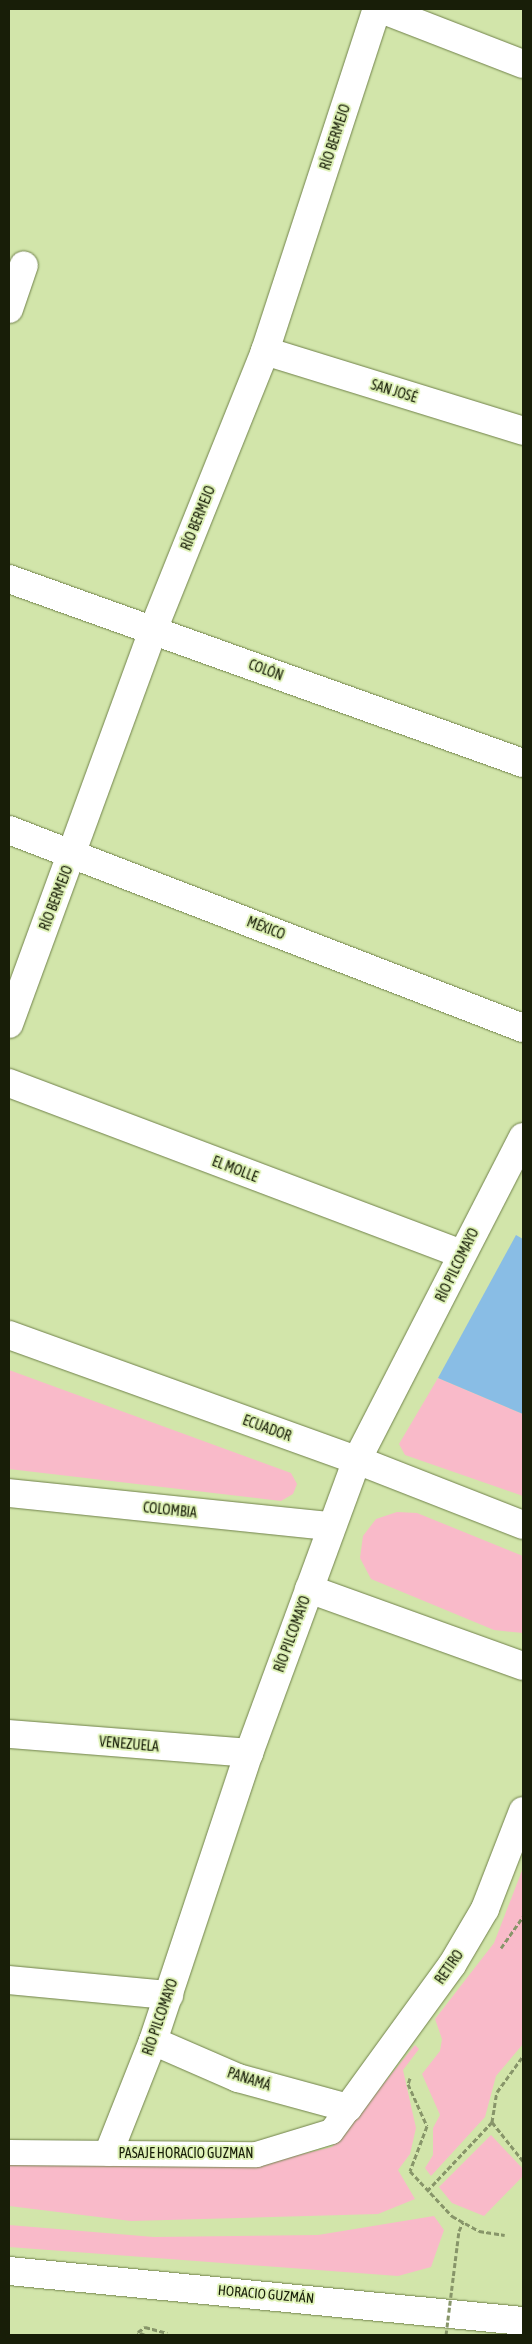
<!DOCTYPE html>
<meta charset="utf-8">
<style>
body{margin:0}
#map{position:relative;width:532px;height:2344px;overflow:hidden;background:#d2e5aa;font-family:"Asap Condensed",sans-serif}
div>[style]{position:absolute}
.green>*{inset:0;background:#f9bac9}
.building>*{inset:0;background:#89bde5}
.path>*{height:3px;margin-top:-1.5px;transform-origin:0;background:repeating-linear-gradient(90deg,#879569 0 5px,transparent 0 7.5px)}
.roads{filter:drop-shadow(0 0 1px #71824b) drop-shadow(0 0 1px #71824b)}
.pedestrian>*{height:25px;margin:-12.5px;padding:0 12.5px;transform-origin:12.5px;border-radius:12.5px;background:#fff}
.minor>*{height:28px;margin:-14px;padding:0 14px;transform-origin:14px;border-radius:14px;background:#fff}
.secondary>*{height:28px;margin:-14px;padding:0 14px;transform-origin:14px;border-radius:14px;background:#fff}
.path-bridge>*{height:3px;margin-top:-1.5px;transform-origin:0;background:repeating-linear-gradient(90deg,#879569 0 5px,transparent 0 7.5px)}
span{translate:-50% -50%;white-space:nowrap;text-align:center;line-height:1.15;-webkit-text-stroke:4px #dff2b7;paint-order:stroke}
.street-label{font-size:14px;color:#181e08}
.frame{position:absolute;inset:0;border:10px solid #181e08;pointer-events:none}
</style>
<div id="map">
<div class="green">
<i style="clip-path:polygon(9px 1370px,291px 1473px,297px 1484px,293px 1494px,281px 1501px,9px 1469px)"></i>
<i style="clip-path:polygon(438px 1378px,523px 1414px,523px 1496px,405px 1455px,399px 1444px)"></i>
<i style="clip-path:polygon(397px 1512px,417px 1513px,523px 1556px,523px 1633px,494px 1630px,371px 1579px,360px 1558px,363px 1536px,376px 1519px)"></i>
<i style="clip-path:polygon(523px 1868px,523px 2044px,496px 2076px,485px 2117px,431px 2176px,425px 2168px,433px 2155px,433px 2128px,440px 2115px,422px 2074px,440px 2051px,442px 2039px,435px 2019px,494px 1943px)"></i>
<i style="clip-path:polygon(415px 2045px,419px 2049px,403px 2070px,416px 2128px,410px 2154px,398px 2170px,415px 2199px,378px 2214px,131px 2221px,9px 2206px,9px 2162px,248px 2167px,332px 2147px)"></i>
<i style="clip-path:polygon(491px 2135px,523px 2169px,523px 2176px,484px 2216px,452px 2203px,439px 2187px)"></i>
<i style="clip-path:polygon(434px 2216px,444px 2230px,431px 2267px,398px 2276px,9px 2247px,9px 2225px,154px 2237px,318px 2235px)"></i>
</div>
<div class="building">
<i style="clip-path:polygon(516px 1235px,523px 1239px,523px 1414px,438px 1378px)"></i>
</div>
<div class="path">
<i style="left:501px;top:1948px;width:38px;rotate:-55deg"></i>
<i style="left:410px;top:2078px;width:6px;rotate:108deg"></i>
<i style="left:408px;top:2084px;width:46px;rotate:65.7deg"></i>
<i style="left:427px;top:2126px;width:48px;rotate:110.7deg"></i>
<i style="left:410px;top:2171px;width:62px;rotate:47deg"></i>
<i style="left:452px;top:2216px;width:31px;rotate:29deg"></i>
<i style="left:479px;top:2231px;width:26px;rotate:9deg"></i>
<i style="left:492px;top:2122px;width:50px;rotate:51.5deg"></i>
<i style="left:427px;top:2191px;width:95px;rotate:-46.7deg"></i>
<i style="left:492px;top:2122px;width:30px;rotate:-81deg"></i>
<i style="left:497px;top:2092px;width:44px;rotate:-54.2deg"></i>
<i style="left:459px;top:2231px;width:10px;rotate:-66deg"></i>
<i style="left:145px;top:2335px;width:8px;rotate:-157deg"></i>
<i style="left:138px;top:2332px;width:9px;rotate:-36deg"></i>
<i style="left:145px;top:2327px;width:23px;rotate:15deg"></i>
</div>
<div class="roads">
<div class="pedestrian">
<i style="left:9px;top:2152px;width:247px;rotate:0.5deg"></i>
<i style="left:256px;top:2154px;width:78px;rotate:-17deg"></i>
<i style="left:331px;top:2131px;width:29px;rotate:-54deg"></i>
</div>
<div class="minor">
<i style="left:381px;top:9px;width:152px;rotate:21.2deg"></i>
<i style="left:9px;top:309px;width:46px;rotate:-71.2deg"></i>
<i style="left:265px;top:351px;width:270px;rotate:17.2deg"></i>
<i style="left:9px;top:579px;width:546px;rotate:19.7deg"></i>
<i style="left:9px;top:830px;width:551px;rotate:21.07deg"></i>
<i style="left:9px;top:1024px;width:419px;rotate:-69.9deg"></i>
<i style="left:153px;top:630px;width:301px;rotate:-68.1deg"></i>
<i style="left:265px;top:351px;width:360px;rotate:-71.9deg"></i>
<i style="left:9px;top:1083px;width:483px;rotate:20.7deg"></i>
<i style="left:9px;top:1335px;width:370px;rotate:19.8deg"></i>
<i style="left:357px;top:1460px;width:178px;rotate:21.4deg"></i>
<i style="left:9px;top:1493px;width:324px;rotate:5.9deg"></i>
<i style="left:309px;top:1589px;width:227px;rotate:19.8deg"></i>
<i style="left:9px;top:1734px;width:241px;rotate:4.5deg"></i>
<i style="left:9px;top:1980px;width:161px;rotate:5.4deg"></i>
<i style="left:153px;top:2041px;width:93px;rotate:23.5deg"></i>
<i style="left:238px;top:2078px;width:114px;rotate:15.3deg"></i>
<i style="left:348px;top:2108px;width:177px;rotate:-54deg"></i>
<i style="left:452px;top:1965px;width:65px;rotate:-59.5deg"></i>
<i style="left:485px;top:1909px;width:105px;rotate:-68.8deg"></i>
<i style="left:109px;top:2152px;width:119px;rotate:-68.4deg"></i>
<i style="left:153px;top:2041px;width:304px;rotate:-71.6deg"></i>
<i style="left:249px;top:1753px;width:312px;rotate:-69.8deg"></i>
<i style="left:357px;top:1460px;width:363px;rotate:-62.8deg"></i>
</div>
<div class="secondary">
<i style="left:9px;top:2271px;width:516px;rotate:5.56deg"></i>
</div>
</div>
<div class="path-bridge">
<i style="left:446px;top:2335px;width:105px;rotate:-82.9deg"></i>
</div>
<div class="street-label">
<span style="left:335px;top:137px;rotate:-72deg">RÍO BERMEJO</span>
<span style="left:394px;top:391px;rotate:17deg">SAN JOSÉ</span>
<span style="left:198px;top:518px;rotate:-68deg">RÍO BERMEJO</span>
<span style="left:266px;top:670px;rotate:20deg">COLÓN</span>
<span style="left:56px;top:898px;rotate:-69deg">RÍO BERMEJO</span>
<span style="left:266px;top:928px;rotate:21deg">MÉXICO</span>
<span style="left:235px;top:1169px;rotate:21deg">EL MOLLE</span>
<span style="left:457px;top:1265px;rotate:-64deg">RÍO PILCOMAYO</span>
<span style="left:267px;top:1428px;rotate:20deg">ECUADOR</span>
<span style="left:170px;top:1510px;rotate:6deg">COLOMBIA</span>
<span style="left:292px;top:1634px;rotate:-70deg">RÍO PILCOMAYO</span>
<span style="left:129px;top:1744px;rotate:5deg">VENEZUELA</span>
<span style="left:449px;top:1967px;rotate:-55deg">RETIRO</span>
<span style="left:160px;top:2017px;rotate:-71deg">RÍO PILCOMAYO</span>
<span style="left:249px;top:2079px;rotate:18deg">PANAMÁ</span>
<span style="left:186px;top:2153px">PASAJE HORACIO GUZMAN</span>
<span style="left:266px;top:2294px;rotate:5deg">HORACIO GUZMÁN</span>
</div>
<div class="frame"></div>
</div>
